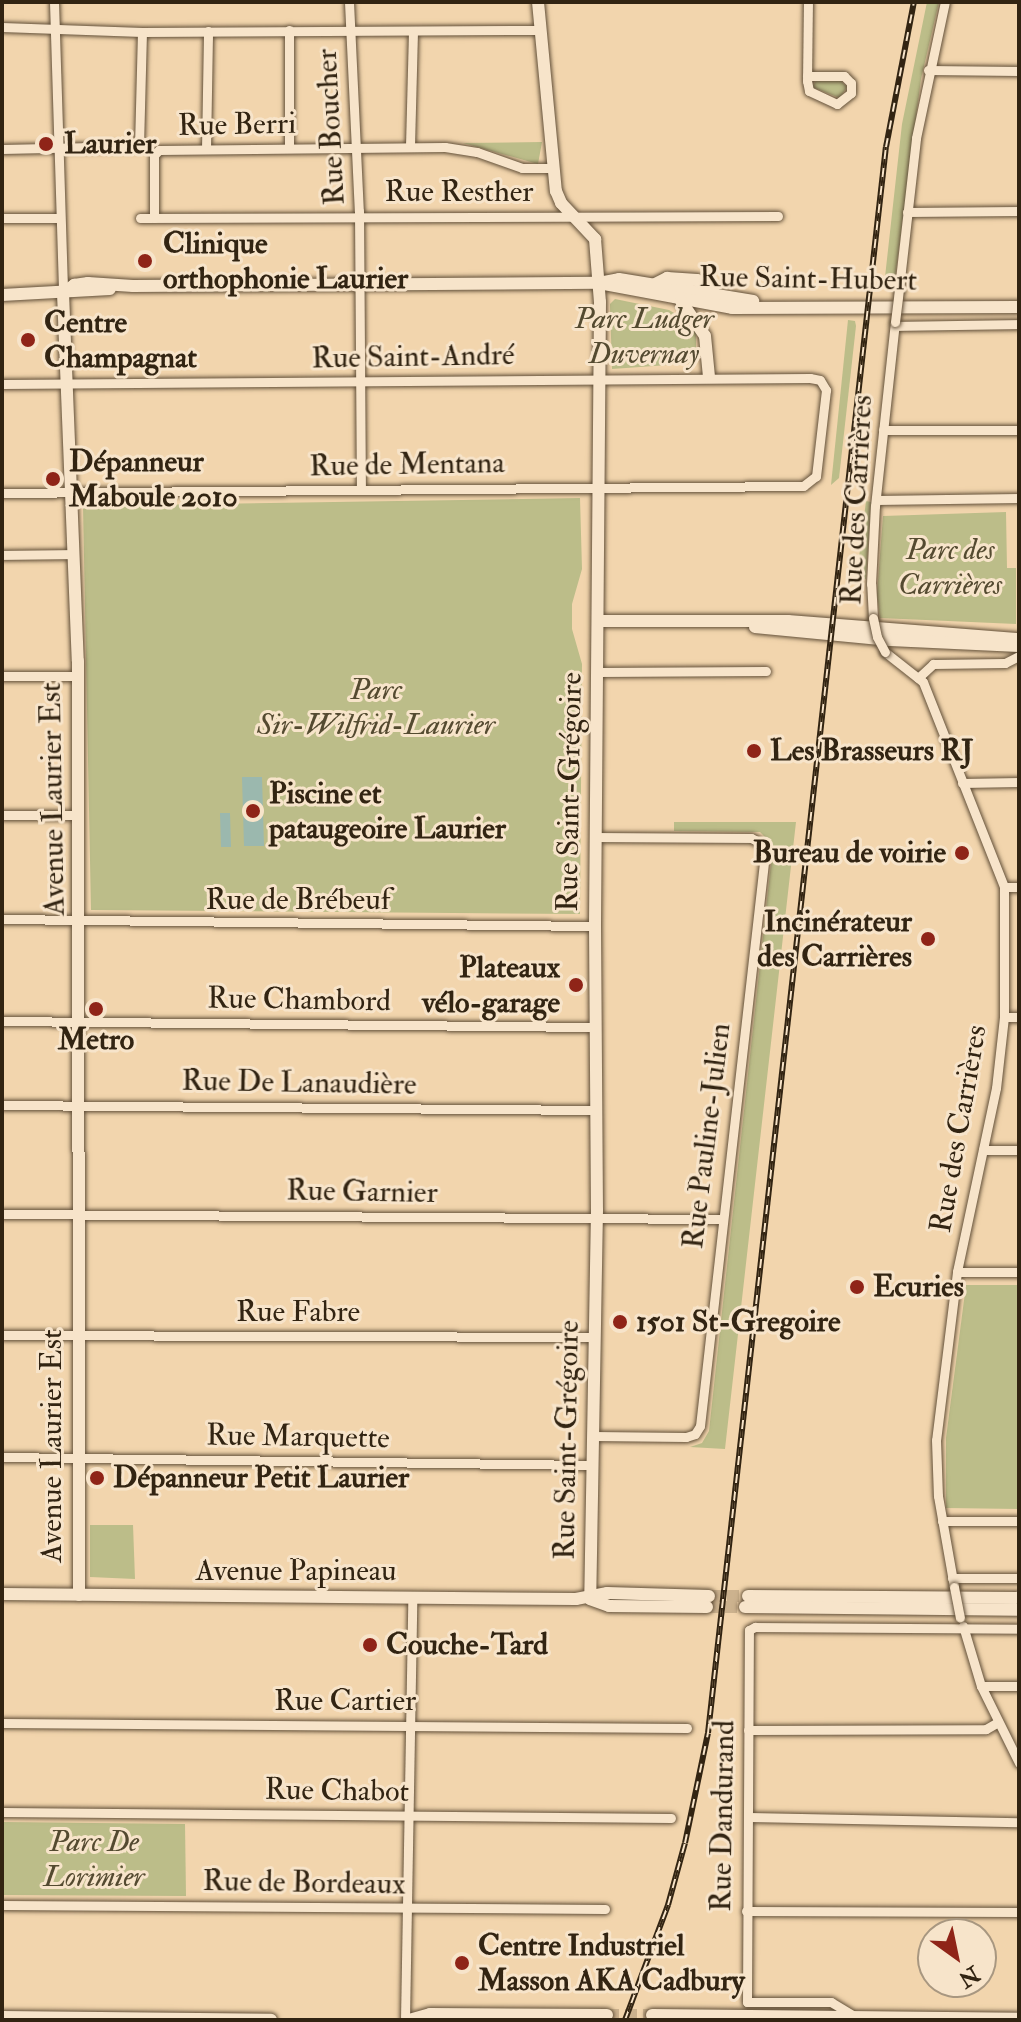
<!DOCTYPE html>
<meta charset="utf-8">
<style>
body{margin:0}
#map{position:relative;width:1021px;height:2022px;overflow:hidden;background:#f2d5ad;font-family:"IM FELL Double Pica",serif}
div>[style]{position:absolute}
.green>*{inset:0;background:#bcbd89}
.water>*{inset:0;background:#9bb8ae}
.secondary-tunnel>*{height:12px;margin-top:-6px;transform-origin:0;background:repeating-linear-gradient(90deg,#ccb28e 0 12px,transparent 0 18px)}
.roads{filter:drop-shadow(0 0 2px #625039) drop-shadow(0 0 2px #625039)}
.street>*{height:9px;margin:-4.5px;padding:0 4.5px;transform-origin:4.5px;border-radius:4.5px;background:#f7e4ca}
.secondary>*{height:12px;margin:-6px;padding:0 6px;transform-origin:6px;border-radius:6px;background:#f7e4ca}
.rail>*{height:6px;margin-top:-3px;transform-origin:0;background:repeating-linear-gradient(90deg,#f7e4ca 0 9px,#322412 0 18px);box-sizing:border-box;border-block:2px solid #322412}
.bridges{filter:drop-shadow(0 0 2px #625039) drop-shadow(0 0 2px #625039)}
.street-bridge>*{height:9px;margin:-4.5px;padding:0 4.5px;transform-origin:4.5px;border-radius:4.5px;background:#f7e4ca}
.dots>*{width:22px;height:22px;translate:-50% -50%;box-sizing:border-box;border:4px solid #f7e4ca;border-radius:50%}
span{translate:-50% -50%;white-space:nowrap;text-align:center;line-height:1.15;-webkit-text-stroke:6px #f7e4ca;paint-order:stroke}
.street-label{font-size:30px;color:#322412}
.poi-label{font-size:30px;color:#322412;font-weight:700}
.left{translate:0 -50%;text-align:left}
.right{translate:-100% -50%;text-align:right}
.park-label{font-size:30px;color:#544a30;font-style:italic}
.frame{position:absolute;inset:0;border:4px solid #322412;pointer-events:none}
.north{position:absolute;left:917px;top:1918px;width:80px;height:80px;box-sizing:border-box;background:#f7e4ca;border:2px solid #a89780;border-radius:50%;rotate:147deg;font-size:22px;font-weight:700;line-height:32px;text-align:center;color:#322412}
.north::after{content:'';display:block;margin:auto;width:28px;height:36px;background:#8f2418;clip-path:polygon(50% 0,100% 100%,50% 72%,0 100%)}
</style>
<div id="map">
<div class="green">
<i style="clip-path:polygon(927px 2px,939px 2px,921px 79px,894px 286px,884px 286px,902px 124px)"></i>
<i style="clip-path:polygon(840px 80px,847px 87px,840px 98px,812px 87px,816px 81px)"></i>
<i style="clip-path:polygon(542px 142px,538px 164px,463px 143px)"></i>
<i style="clip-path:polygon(615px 299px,669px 310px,686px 320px,696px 332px,696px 363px,612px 369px,610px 304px)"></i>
<i style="clip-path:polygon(848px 320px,855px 321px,856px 326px,839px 478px,831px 485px)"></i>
<i style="clip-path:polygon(580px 498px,582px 569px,572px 604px,572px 629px,582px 664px,580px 914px,91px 910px,83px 506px)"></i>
<i style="clip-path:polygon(866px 501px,871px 502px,866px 579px,862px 578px,861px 566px,858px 565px)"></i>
<i style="clip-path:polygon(1006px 512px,1007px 568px,1016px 568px,1016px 624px,880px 618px,877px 594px,883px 516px)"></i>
<i style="clip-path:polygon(674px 822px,796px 822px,725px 1449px,690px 1447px,702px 1443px,709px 1431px,773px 845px,760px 832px,674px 831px)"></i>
<i style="clip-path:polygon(966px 1285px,1019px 1285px,1019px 1509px,946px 1508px,946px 1438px)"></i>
<i style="clip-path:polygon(90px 1525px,133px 1525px,135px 1579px,90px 1577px)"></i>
<i style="clip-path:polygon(2px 1822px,185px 1824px,186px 1896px,2px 1895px)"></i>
</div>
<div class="water">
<i style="clip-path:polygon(242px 777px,262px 777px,264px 846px,244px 846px)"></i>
<i style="clip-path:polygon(220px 813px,230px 813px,231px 847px,221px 847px)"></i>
</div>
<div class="secondary-tunnel">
<i style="left:709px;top:1596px;width:39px"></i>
<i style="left:707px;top:1607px;width:38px"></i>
<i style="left:607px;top:2015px;width:45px"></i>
</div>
<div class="roads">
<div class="street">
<i style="left:54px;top:2px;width:291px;rotate:88.2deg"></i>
<i style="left:349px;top:2px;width:209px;rotate:87.3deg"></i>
<i style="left:359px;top:211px;width:279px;rotate:89.6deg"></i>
<i style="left:2px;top:27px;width:140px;rotate:2deg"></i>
<i style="left:142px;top:32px;width:398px;rotate:-0.3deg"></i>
<i style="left:289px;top:30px;width:118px;rotate:90deg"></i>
<i style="left:928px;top:70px;width:91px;rotate:0.6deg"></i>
<i style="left:807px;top:76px;width:37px"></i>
<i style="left:844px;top:76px;width:10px;rotate:45deg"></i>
<i style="left:851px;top:83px;width:10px;rotate:90deg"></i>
<i style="left:851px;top:93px;width:18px;rotate:142deg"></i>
<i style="left:837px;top:104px;width:31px;rotate:-155deg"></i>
<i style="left:809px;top:91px;width:10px;rotate:-101deg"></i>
<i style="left:807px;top:81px;width:79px;rotate:-89.3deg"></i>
<i style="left:410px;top:146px;width:115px;rotate:-88.5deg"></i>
<i style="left:2px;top:149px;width:137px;rotate:-1.3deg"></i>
<i style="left:139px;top:146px;width:114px;rotate:-88.5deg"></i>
<i style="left:206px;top:149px;width:118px;rotate:-89deg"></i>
<i style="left:907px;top:212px;width:112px;rotate:-0.5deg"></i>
<i style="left:2px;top:218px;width:58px"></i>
<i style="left:140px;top:218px;width:638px;rotate:-0.18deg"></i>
<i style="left:154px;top:218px;width:63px;rotate:-90deg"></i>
<i style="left:154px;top:155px;width:7px;rotate:-45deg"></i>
<i style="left:159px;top:150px;width:286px;rotate:-0.6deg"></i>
<i style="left:445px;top:147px;width:32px;rotate:9deg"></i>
<i style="left:477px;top:152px;width:48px;rotate:19.6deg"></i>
<i style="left:522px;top:168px;width:31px"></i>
<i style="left:899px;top:288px;width:151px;rotate:-83.5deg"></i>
<i style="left:916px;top:138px;width:139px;rotate:-78deg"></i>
<i style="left:895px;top:326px;width:124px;rotate:-0.9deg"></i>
<i style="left:2px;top:384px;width:808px;rotate:-0.43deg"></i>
<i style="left:810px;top:378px;width:10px;rotate:11deg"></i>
<i style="left:820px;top:380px;width:12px;rotate:59deg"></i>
<i style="left:826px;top:390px;width:87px;rotate:96.6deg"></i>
<i style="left:816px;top:476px;width:16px;rotate:142deg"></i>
<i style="left:803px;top:486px;width:801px;rotate:179.5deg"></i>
<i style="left:883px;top:430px;width:136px"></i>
<i style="left:876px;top:500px;width:143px;rotate:-0.8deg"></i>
<i style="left:2px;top:555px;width:72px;rotate:-0.8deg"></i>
<i style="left:873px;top:618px;width:34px;rotate:-93deg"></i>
<i style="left:871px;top:584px;width:78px;rotate:-87.1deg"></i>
<i style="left:875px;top:506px;width:185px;rotate:-83.8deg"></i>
<i style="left:885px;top:652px;width:48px;rotate:38.3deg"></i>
<i style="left:923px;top:682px;width:220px;rotate:68.4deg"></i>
<i style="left:1004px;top:887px;width:130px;rotate:90deg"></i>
<i style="left:1004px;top:1017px;width:71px;rotate:96.4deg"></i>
<i style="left:996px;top:1088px;width:188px;rotate:102deg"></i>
<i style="left:957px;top:1272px;width:169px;rotate:97.1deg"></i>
<i style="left:936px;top:1440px;width:56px;rotate:88deg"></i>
<i style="left:938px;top:1496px;width:92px;rotate:80deg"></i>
<i style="left:598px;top:672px;width:168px;rotate:-0.3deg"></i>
<i style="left:2px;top:676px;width:75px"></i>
<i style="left:918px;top:678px;width:21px;rotate:-43deg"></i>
<i style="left:933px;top:664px;width:72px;rotate:-0.8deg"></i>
<i style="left:1005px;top:663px;width:16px;rotate:-27deg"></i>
<i style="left:962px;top:783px;width:57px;rotate:-1deg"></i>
<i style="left:2px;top:815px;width:76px"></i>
<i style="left:1004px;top:887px;width:15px"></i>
<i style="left:2px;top:919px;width:593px;rotate:0.68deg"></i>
<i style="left:1004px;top:1017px;width:15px"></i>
<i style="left:2px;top:1021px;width:593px;rotate:0.58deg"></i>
<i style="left:2px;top:1105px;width:593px;rotate:0.48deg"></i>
<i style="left:983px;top:1150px;width:36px"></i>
<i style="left:2px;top:1214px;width:720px;rotate:0.4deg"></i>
<i style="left:957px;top:1272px;width:62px"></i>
<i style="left:2px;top:1335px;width:592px;rotate:0.19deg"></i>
<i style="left:593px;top:1436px;width:93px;rotate:0.6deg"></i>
<i style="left:686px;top:1437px;width:9px;rotate:-18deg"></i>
<i style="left:695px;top:1434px;width:9px;rotate:-58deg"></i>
<i style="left:700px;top:1426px;width:576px;rotate:-83.52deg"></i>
<i style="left:765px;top:854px;width:12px;rotate:-110deg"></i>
<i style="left:761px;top:843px;width:11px;rotate:-153deg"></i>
<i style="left:751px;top:838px;width:154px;rotate:-179.6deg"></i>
<i style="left:2px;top:1457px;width:591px;rotate:0.78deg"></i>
<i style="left:942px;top:1521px;width:77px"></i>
<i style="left:952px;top:1578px;width:67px"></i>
<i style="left:963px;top:1626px;width:63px;rotate:73.3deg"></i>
<i style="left:981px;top:1686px;width:86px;rotate:63.7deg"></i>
<i style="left:981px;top:1686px;width:38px"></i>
<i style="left:2px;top:1723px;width:685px;rotate:0.42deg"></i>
<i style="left:748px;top:1730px;width:238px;rotate:-0.2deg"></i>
<i style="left:986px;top:1729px;width:14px;rotate:-30deg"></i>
<i style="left:2px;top:1812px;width:669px;rotate:0.51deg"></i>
<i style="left:749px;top:1817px;width:270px;rotate:1.1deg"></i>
<i style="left:2px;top:1905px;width:603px;rotate:0.38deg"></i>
<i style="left:746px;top:1911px;width:273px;rotate:0.2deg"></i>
<i style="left:856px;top:2017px;width:29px;rotate:-149deg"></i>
<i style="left:831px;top:2002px;width:84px;rotate:180deg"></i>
<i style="left:747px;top:2002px;width:372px;rotate:-89.7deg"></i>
<i style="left:749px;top:1630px;width:7px;rotate:-27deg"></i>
<i style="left:755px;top:1627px;width:264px;rotate:0.4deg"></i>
<i style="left:405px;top:2020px;width:422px;rotate:-89deg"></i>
</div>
<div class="secondary">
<i style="left:538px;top:2px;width:190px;rotate:84.6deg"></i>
<i style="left:556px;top:191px;width:13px;rotate:67deg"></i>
<i style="left:561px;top:203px;width:50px;rotate:46.6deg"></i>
<i style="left:595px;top:239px;width:63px;rotate:85.5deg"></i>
<i style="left:600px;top:302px;width:624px;rotate:90.46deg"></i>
<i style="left:595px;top:926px;width:284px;rotate:89.6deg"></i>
<i style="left:597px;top:1210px;width:389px;rotate:91deg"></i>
<i style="left:599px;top:283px;width:20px;rotate:-11deg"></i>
<i style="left:619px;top:279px;width:136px;rotate:9.3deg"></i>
<i style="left:653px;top:285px;width:16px;rotate:-27deg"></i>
<i style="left:667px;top:278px;width:30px;rotate:4deg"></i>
<i style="left:697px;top:280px;width:24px;rotate:38deg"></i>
<i style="left:63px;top:293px;width:368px;rotate:87.7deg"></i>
<i style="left:78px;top:661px;width:934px;rotate:89.94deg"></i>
<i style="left:63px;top:293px;width:14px;rotate:-36deg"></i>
<i style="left:74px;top:285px;width:14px;rotate:-8deg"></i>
<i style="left:88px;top:283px;width:45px;rotate:3.8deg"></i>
<i style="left:133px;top:286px;width:466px;rotate:-0.4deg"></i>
<i style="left:599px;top:283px;width:135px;rotate:10.6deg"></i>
<i style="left:732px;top:308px;width:287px;rotate:-0.2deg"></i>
<i style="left:2px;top:295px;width:108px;rotate:-3.2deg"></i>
<i style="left:681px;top:301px;width:42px;rotate:55.6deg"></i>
<i style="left:705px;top:336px;width:41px;rotate:84.4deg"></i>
<i style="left:598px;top:621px;width:190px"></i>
<i style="left:788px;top:621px;width:232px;rotate:4.5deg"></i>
<i style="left:755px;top:627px;width:136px;rotate:5.5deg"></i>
<i style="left:890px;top:640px;width:129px;rotate:2.7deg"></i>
<i style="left:2px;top:1594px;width:574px;rotate:0.5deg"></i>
<i style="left:576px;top:1599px;width:32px;rotate:-11deg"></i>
<i style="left:607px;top:1593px;width:102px;rotate:1.7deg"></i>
<i style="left:748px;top:1596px;width:271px;rotate:0.4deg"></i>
<i style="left:590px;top:1599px;width:20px;rotate:20deg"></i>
<i style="left:609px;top:1606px;width:98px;rotate:0.6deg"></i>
<i style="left:745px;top:1607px;width:274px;rotate:0.6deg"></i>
<i style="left:652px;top:2015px;width:367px;rotate:0.6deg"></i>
<i style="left:2px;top:2017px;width:269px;rotate:0.6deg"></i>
<i style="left:409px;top:2020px;width:22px;rotate:-16deg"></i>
<i style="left:430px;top:2014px;width:177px;rotate:0.3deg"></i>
</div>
</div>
<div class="rail">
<i style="left:625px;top:2020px;width:123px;rotate:-69.5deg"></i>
<i style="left:668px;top:1905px;width:64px;rotate:-74.7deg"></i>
<i style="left:685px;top:1843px;width:112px;rotate:-78.2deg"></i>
<i style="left:708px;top:1733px;width:1596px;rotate:-83.6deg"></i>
<i style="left:886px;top:147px;width:148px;rotate:-79.1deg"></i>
</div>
<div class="bridges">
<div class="street-bridge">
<i style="left:895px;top:322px;width:34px;rotate:-83deg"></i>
<i style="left:873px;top:618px;width:19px;rotate:78deg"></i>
<i style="left:877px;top:637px;width:17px;rotate:62deg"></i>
<i style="left:954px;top:1587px;width:31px;rotate:79deg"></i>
</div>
</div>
<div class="dots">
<i style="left:46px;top:144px;background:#8f2418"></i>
<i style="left:145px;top:261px;background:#8f2418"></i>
<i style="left:28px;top:340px;background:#8f2418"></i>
<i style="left:53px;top:479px;background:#8f2418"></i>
<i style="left:754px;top:751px;background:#8f2418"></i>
<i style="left:253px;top:811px;background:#8f2418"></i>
<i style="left:962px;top:853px;background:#8f2418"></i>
<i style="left:928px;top:939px;background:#8f2418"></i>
<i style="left:576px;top:985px;background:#8f2418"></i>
<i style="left:96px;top:1009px;background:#8f2418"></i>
<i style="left:857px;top:1287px;background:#8f2418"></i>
<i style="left:620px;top:1322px;background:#8f2418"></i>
<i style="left:97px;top:1478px;background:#8f2418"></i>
<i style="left:370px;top:1645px;background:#8f2418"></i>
<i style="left:462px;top:1963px;background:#8f2418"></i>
</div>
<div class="street-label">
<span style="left:237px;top:125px;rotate:-1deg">Rue Berri</span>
<span style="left:331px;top:127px;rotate:-93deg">Rue Boucher</span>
<span style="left:459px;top:192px">Rue Resther</span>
<span style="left:808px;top:279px;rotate:1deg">Rue Saint-Hubert</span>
<span style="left:413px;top:357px;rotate:-1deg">Rue Saint-André</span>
<span style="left:407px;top:465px;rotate:-1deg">Rue de Mentana</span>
<span style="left:857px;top:500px;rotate:-87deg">Rue des Carrières</span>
<span style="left:570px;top:792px;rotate:-89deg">Rue Saint-Grégoire</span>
<span style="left:53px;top:799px;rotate:-91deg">Avenue Laurier Est</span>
<span style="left:298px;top:900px">Rue de Brébeuf</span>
<span style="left:299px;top:1000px;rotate:1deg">Rue Chambord</span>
<span style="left:299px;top:1083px;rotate:1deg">Rue De Lanaudière</span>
<span style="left:959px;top:1129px;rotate:-80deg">Rue des Carrières</span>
<span style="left:707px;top:1136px;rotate:-83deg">Rue Pauline-Julien</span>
<span style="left:362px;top:1192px;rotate:1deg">Rue Garnier</span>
<span style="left:298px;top:1312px">Rue Fabre</span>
<span style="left:298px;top:1437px;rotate:1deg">Rue Marquette</span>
<span style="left:567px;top:1440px;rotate:-89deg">Rue Saint-Grégoire</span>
<span style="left:52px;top:1446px;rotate:-90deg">Avenue Laurier Est</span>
<span style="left:296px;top:1571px">Avenue Papineau</span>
<span style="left:345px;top:1701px">Rue Cartier</span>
<span style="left:337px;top:1791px;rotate:1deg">Rue Chabot</span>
<span style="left:723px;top:1816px;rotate:-89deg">Rue Dandurand</span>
<span style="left:304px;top:1883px;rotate:1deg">Rue de Bordeaux</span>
</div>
<div class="poi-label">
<span class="left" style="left:64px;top:144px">Laurier</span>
<span class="left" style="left:163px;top:261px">Clinique<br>orthophonie Laurier</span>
<span class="left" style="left:44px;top:340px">Centre<br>Champagnat</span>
<span class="left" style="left:69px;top:479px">Dépanneur<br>Maboule 2010</span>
<span class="left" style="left:770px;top:751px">Les Brasseurs RJ</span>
<span class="left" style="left:269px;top:811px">Piscine et<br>pataugeoire Laurier</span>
<span class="right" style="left:946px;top:853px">Bureau de voirie</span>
<span class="right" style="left:912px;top:939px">Incinérateur<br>des Carrières</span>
<span class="right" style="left:560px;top:985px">Plateaux<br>vélo-garage</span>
<span style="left:96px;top:1040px">Metro</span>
<span class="left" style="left:873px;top:1287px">Ecuries</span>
<span class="left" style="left:636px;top:1322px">1501 St-Gregoire</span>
<span class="left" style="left:113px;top:1478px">Dépanneur Petit Laurier</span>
<span class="left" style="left:386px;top:1645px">Couche-Tard</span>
<span class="left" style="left:478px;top:1963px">Centre Industriel<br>Masson AKA Cadbury</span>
</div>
<div class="park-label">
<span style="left:644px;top:336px">Parc Ludger<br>Duvernay</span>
<span style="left:950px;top:567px">Parc des<br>Carrières</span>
<span style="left:376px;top:707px">Parc<br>Sir-Wilfrid-Laurier</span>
<span style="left:94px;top:1859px">Parc De<br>Lorimier</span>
</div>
<div class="frame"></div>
<div class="north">N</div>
</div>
